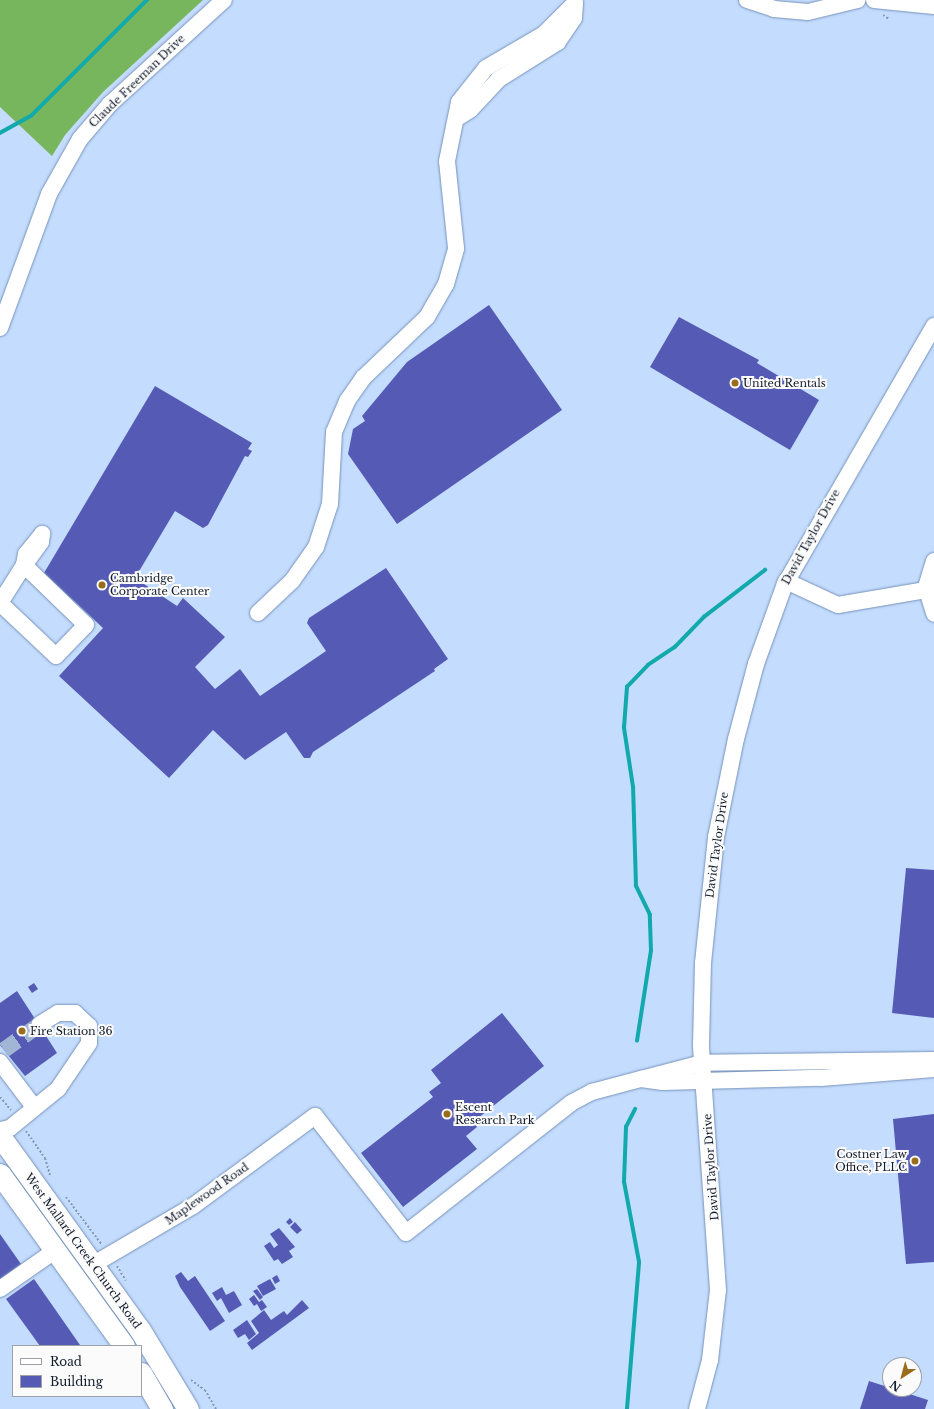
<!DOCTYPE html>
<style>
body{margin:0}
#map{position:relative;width:934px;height:1409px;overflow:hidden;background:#c4dcfe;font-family:"Libre Baskerville",serif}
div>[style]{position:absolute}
.forest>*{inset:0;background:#77b65c}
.stream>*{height:3.5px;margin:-1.75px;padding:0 1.75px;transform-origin:1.75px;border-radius:1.75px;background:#11a9ac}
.building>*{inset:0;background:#555bb4}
.minor-tunnel>*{height:16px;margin-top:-8px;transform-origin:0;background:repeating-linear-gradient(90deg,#a0b6d4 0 16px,transparent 0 24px)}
.path>*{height:2px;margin-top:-1px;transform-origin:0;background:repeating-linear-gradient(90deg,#8497b3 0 2px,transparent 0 4px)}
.roads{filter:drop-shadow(0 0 1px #7692b9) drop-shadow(0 0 1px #7692b9)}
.minor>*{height:16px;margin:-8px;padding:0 8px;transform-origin:8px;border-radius:8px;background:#fff}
.major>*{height:21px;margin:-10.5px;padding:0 10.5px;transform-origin:10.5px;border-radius:10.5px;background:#fff}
.dots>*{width:11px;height:11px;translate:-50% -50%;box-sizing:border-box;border:2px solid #fbfbfb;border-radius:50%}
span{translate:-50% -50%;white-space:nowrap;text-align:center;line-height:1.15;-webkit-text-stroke:4px #fbfbfb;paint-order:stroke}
.street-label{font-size:11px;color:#121c2c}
.poi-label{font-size:11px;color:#121c2c}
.left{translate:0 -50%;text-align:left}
.right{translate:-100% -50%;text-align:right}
.legend{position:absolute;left:12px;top:1345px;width:130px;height:52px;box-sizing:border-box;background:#fbfbfb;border:1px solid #9ea2a8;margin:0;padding:5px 7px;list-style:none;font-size:12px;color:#121c2c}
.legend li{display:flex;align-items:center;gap:8px;height:20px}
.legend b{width:20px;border:1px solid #9ea2a8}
.north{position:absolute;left:882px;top:1357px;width:40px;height:40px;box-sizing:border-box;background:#fbfbfb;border:1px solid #9ea2a8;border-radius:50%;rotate:216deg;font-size:11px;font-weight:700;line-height:16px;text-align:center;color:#121c2c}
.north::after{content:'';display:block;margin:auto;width:14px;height:18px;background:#9a6d1d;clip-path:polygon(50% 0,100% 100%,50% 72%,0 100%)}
</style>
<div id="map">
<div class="forest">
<i style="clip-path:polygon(0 0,203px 0,103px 92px,65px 135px,52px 156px,0 107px)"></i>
</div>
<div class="stream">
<i style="left:0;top:133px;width:35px;rotate:-29deg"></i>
<i style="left:31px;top:116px;width:164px;rotate:-45deg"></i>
<i style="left:637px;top:1041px;width:91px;rotate:-81.2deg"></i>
<i style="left:651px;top:951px;width:36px;rotate:-92deg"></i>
<i style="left:650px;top:915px;width:32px;rotate:-116deg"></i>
<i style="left:636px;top:886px;width:99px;rotate:-91.7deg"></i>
<i style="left:633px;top:787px;width:60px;rotate:-98.7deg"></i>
<i style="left:624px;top:728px;width:41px;rotate:-85.8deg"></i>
<i style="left:627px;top:687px;width:30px;rotate:-46deg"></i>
<i style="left:648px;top:665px;width:32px;rotate:-34deg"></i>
<i style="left:675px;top:647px;width:42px;rotate:-46deg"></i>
<i style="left:704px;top:617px;width:77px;rotate:-37.6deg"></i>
<i style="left:627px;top:1409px;width:147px;rotate:-85.3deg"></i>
<i style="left:639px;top:1262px;width:81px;rotate:-100.6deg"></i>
<i style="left:624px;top:1182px;width:55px;rotate:-87.9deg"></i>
<i style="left:626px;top:1127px;width:20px;rotate:-63deg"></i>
</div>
<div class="building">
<i style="clip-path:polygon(489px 305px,562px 410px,397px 524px,348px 454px,353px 429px,365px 421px,362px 416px,407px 362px)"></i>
<i style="clip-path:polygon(679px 317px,759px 360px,757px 363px,819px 400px,790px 450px,650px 367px)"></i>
<i style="clip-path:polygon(155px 386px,252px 443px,248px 449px,252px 451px,248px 457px,245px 456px,208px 525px,203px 528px,175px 511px,135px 578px,177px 606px,183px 598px,225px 637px,195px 667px,215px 689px,240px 669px,260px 696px,326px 651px,307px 623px,309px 618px,386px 568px,448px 659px,434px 669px,435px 671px,313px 752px,310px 758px,304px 758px,286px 732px,245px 760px,213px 730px,169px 778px,59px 676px,103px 628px,44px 573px)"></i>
<i style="clip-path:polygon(906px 868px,934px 870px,934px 1018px,892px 1013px)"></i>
<i style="clip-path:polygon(34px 983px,38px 989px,32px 993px,28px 987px)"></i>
<i style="clip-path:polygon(17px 991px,57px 1053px,25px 1076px,0 1045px,0 1003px)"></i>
<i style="clip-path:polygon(502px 1013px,544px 1066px,473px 1122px,477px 1127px,466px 1136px,477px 1149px,403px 1207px,361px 1153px,433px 1097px,429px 1092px,441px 1083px,431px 1070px)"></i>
<i style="clip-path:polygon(934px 1114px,934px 1262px,906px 1264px,893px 1119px)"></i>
<i style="clip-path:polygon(290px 1218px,293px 1222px,289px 1225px,286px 1222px)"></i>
<i style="clip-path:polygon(295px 1222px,302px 1230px,297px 1234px,290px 1227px)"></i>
<i style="clip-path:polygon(279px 1228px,295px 1247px,289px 1251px,293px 1257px,282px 1264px,278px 1259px,274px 1261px,264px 1246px,270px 1242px,274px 1248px,278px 1245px,270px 1234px)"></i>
<i style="clip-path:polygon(0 1234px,21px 1264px,0 1279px)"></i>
<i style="clip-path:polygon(181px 1272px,188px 1281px,195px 1276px,225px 1321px,210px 1331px,180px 1287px,175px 1276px)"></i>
<i style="clip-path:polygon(277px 1275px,280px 1281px,275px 1284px,272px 1278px)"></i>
<i style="clip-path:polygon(34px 1279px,80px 1345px,78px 1346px,40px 1346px,6px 1299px)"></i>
<i style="clip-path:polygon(270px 1279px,276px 1289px,263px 1296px,257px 1286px)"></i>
<i style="clip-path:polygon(222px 1287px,226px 1295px,234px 1291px,242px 1305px,229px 1313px,221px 1298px,217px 1301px,212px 1293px)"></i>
<i style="clip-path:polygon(257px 1289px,263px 1297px,260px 1300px,253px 1291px)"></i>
<i style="clip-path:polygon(254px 1295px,259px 1302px,262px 1300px,267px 1307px,261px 1311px,257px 1304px,254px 1306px,249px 1299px)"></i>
<i style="clip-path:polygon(302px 1300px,309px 1308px,252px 1350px,247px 1343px,259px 1333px,251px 1321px,264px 1310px,271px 1320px,284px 1311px,287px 1315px)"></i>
<i style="clip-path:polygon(247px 1320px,256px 1334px,249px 1340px,245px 1334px,238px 1338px,233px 1330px)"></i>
<i style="clip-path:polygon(869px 1381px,928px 1400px,925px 1409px,860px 1409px)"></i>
</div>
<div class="minor-tunnel">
<i style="left:4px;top:1050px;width:43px;rotate:-35.5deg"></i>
</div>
<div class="path">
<i style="left:883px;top:15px;width:7px;rotate:34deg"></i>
<i style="left:0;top:1097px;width:17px;rotate:50deg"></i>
<i style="left:26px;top:1131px;width:33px;rotate:55deg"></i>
<i style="left:45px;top:1158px;width:19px;rotate:74deg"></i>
<i style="left:66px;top:1197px;width:60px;rotate:53.1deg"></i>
<i style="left:117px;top:1266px;width:17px;rotate:59deg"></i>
<i style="left:191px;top:1380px;width:17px;rotate:36deg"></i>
<i style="left:205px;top:1390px;width:22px;rotate:60deg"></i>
</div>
<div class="roads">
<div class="minor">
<i style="left:747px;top:0;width:28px;rotate:18deg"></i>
<i style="left:774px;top:9px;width:34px;rotate:5deg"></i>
<i style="left:808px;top:12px;width:51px;rotate:-13.5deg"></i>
<i style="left:874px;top:0;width:60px;rotate:5.7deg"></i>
<i style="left:0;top:328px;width:143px;rotate:-69.9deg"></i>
<i style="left:49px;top:194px;width:63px;rotate:-60.6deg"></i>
<i style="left:80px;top:139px;width:46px;rotate:-49.4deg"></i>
<i style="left:110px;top:104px;width:154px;rotate:-42.4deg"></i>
<i style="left:42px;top:534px;width:8px;rotate:97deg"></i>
<i style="left:41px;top:542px;width:29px;rotate:126deg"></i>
<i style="left:24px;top:565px;width:11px;rotate:-80deg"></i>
<i style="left:26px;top:554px;width:26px;rotate:-51deg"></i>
<i style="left:934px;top:561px;width:27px;rotate:107deg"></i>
<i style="left:926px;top:587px;width:28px;rotate:73deg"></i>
<i style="left:786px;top:581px;width:57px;rotate:24.8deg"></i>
<i style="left:838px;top:605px;width:89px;rotate:-9.7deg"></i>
<i style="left:0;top:603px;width:45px;rotate:-57.7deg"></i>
<i style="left:24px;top:565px;width:86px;rotate:44.1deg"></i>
<i style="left:86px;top:625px;width:43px;rotate:134.1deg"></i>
<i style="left:56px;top:656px;width:77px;rotate:-136.6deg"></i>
<i style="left:258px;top:613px;width:47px;rotate:-43.3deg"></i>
<i style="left:292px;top:581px;width:42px;rotate:-54.8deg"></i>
<i style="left:316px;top:547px;width:45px;rotate:-72deg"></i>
<i style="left:330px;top:504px;width:72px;rotate:-86.8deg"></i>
<i style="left:334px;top:432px;width:34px;rotate:-67deg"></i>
<i style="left:347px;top:401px;width:28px;rotate:-55deg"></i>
<i style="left:363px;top:378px;width:88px;rotate:-43.6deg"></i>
<i style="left:427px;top:317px;width:38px;rotate:-60deg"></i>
<i style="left:446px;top:284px;width:37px;rotate:-74deg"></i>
<i style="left:456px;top:248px;width:87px;rotate:-95.9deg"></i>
<i style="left:447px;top:161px;width:60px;rotate:-78.5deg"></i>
<i style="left:459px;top:102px;width:43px;rotate:-51.5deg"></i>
<i style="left:486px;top:68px;width:67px;rotate:-30.4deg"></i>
<i style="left:544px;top:34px;width:44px;rotate:-45deg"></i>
<i style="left:575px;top:3px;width:15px;rotate:94deg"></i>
<i style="left:574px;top:18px;width:29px;rotate:124deg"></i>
<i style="left:558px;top:42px;width:70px;rotate:147.9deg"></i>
<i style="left:499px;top:79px;width:42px;rotate:133.1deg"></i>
<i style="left:470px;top:110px;width:13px;rotate:148deg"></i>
<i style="left:934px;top:1060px;width:232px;rotate:179.3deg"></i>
<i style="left:702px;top:1063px;width:63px;rotate:165.3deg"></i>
<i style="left:641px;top:1079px;width:22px;rotate:8deg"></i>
<i style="left:663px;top:1082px;width:158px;rotate:-1.5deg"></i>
<i style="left:821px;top:1078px;width:113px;rotate:-4.6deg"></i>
<i style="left:0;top:1062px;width:56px;rotate:52.9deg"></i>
<i style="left:0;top:1130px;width:10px;rotate:-11deg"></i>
<i style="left:10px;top:1128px;width:62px;rotate:-39.1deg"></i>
<i style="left:58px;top:1089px;width:55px;rotate:-56deg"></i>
<i style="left:89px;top:1043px;width:17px;rotate:-90deg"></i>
<i style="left:89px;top:1026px;width:19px;rotate:-137deg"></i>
<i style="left:75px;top:1013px;width:17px;rotate:180deg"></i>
<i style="left:58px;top:1013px;width:22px;rotate:148deg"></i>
<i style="left:94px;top:1264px;width:115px;rotate:-30.4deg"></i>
<i style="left:193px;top:1206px;width:152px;rotate:-36.4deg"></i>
<i style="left:315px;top:1116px;width:148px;rotate:52.1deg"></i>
<i style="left:406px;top:1233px;width:210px;rotate:-38.2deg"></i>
<i style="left:571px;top:1103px;width:24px;rotate:-28deg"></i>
<i style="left:592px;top:1092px;width:51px;rotate:-14.9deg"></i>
<i style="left:0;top:1289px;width:68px;rotate:-34.9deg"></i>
<i style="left:697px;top:1409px;width:51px;rotate:-75.1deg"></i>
<i style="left:710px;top:1360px;width:70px;rotate:-83.5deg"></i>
<i style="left:718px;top:1290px;width:246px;rotate:-94deg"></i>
<i style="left:701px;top:1045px;width:82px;rotate:-88.6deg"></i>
<i style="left:703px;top:963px;width:127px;rotate:-84.1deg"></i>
<i style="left:716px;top:837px;width:100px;rotate:-78.5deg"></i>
<i style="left:736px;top:739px;width:78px;rotate:-75.1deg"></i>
<i style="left:756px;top:664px;width:85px;rotate:-70.1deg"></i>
<i style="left:785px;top:584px;width:298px;rotate:-60deg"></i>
</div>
<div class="major">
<i style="left:0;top:1136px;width:239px;rotate:54.2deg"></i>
<i style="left:140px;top:1330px;width:92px;rotate:58.7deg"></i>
<i style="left:0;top:1174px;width:212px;rotate:54.2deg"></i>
<i style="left:141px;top:1373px;width:42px;rotate:59.7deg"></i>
</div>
</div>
<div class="dots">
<i style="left:735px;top:383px;background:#9a6d1d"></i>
<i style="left:102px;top:585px;background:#9a6d1d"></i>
<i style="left:22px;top:1031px;background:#9a6d1d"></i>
<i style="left:447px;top:1114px;background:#9a6d1d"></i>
<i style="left:915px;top:1161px;background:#9a6d1d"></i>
</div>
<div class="street-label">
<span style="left:137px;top:81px;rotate:-44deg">Claude Freeman Drive</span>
<span style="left:811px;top:537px;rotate:-61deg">David Taylor Drive</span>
<span style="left:717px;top:845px;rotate:-82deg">David Taylor Drive</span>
<span style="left:711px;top:1167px;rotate:-94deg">David Taylor Drive</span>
<span style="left:207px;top:1194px;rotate:-35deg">Maplewood Road</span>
<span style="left:83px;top:1251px;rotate:54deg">West Mallard Creek Church Road</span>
</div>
<div class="poi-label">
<span class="left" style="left:743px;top:383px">United Rentals</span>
<span class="left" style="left:110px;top:585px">Cambridge<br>Corporate Center</span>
<span class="left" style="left:30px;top:1031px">Fire Station 36</span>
<span class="left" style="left:455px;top:1114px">Escent<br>Research Park</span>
<span class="right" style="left:907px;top:1161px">Costner Law<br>Office, PLLC</span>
</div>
<ul class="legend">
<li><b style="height:5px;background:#fff"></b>Road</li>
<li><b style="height:11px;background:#555bb4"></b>Building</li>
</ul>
<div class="north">N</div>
</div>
